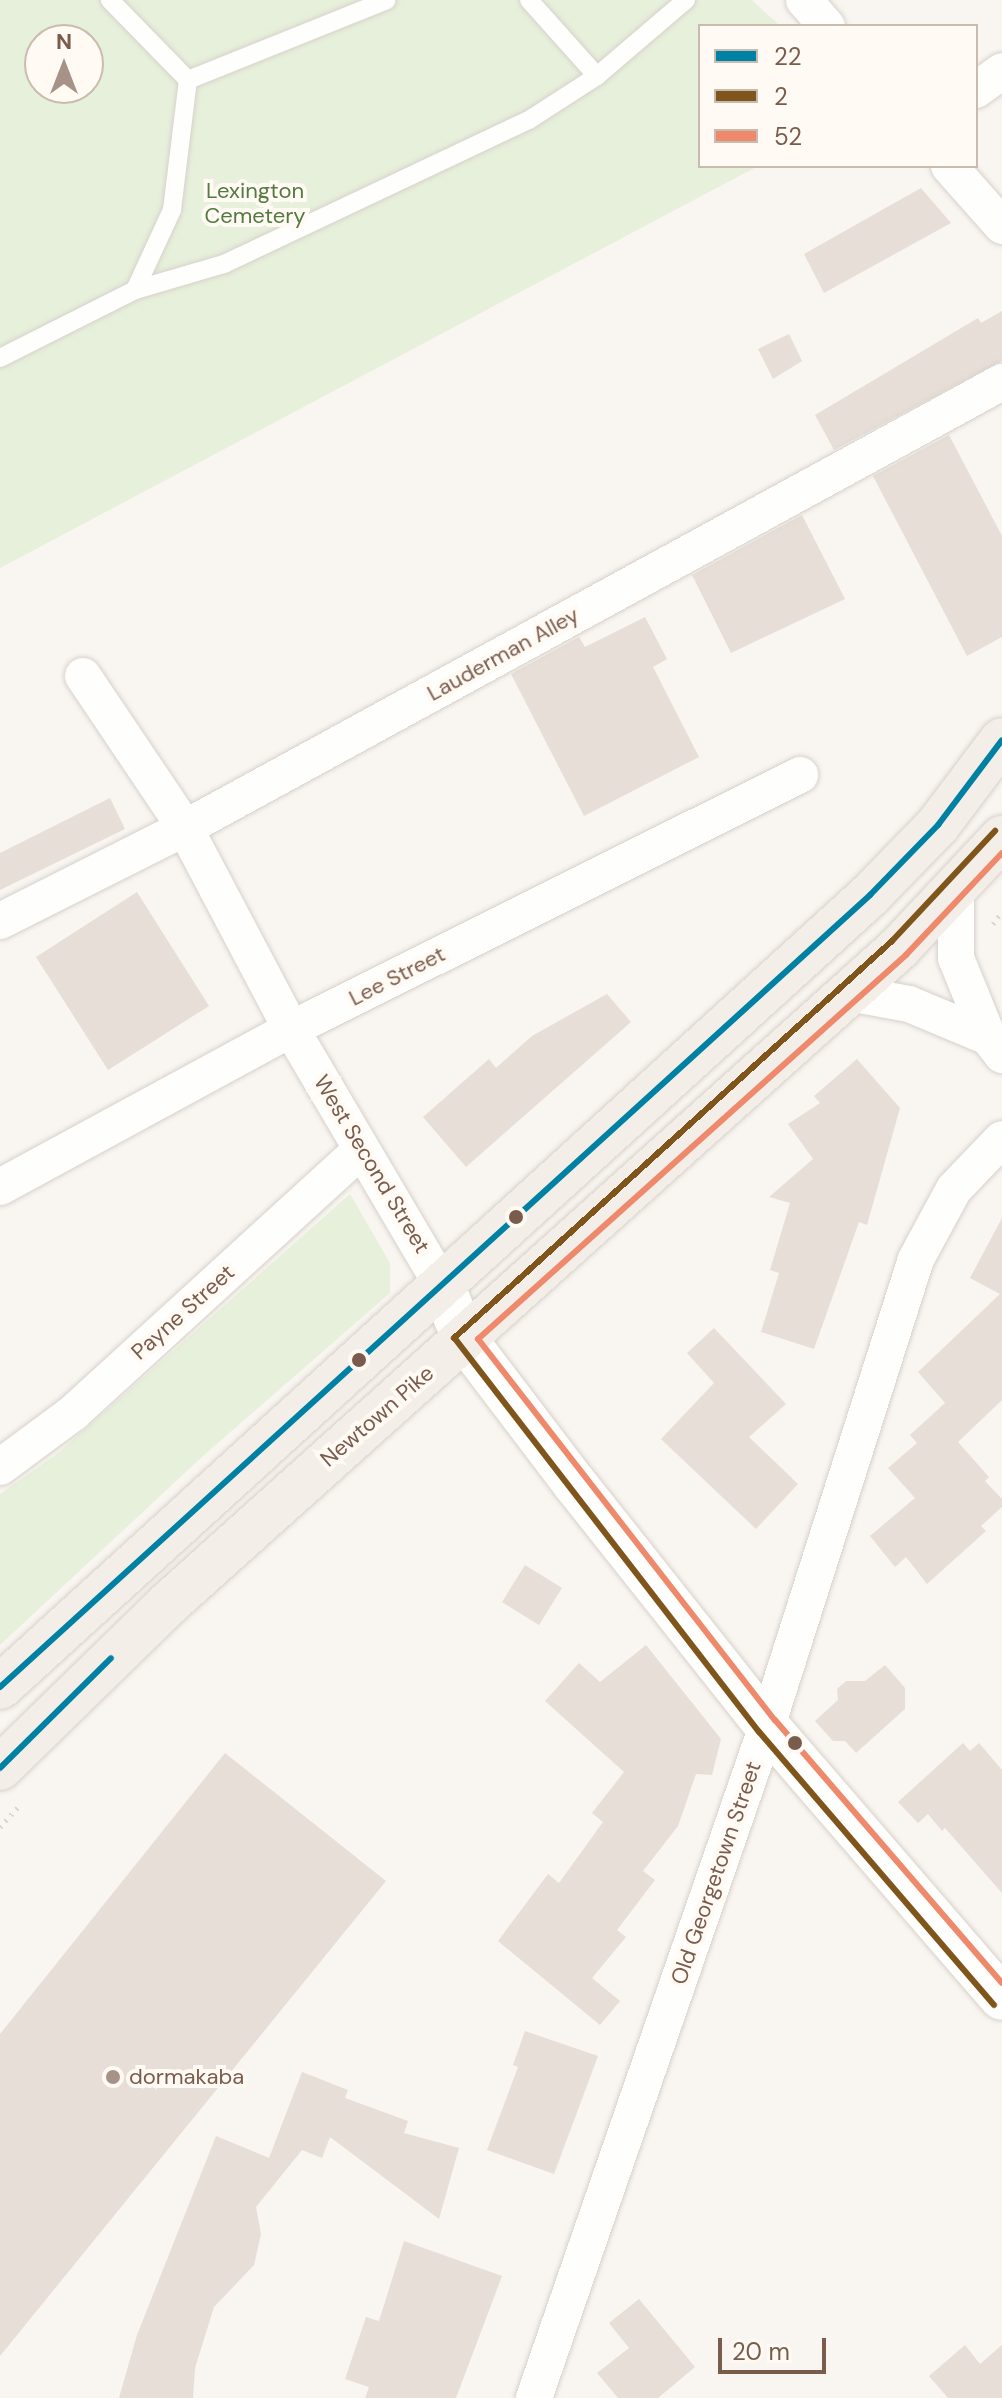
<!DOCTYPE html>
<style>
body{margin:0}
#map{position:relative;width:1002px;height:2398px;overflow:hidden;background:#f9f5f0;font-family:"DM Sans",sans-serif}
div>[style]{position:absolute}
.green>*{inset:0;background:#e7f0db}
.building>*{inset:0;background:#e6ded7}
.path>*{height:5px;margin-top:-2.5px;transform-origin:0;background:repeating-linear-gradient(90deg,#dcd5d0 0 2px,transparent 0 8px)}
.roads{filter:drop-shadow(0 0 2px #d7d1cb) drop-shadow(0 0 2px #d7d1cb)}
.lane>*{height:18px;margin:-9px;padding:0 9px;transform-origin:9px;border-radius:9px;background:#fefefd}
.street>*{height:36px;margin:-18px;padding:0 18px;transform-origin:18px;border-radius:18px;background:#fefefd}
.secondary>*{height:44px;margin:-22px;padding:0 22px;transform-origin:22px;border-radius:22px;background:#fefefd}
.primary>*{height:44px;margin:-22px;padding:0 22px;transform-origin:22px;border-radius:22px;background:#f3eee8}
.bus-1>*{height:6px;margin:-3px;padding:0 3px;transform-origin:3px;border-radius:3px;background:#0081a4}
.bus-2>*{height:6px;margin:-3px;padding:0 3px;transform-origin:3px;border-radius:3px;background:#80551b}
.bus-3>*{height:6px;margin:-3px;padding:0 3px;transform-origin:3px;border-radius:3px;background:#ef896b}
.dots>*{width:22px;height:22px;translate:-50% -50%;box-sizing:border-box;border:4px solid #fffaf3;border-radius:50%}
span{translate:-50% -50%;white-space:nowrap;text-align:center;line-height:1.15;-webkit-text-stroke:8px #fffaf3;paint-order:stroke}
.park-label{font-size:22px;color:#537a41}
.street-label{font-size:22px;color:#7a5c4d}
.poi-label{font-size:22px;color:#7a5c4d}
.left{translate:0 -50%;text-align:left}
.legend{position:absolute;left:698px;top:24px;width:280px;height:144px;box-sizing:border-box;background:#fffaf3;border:2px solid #cabbb1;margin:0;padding:10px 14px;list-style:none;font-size:24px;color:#7a5c4d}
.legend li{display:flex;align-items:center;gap:16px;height:40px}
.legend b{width:40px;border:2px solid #cabbb1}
.north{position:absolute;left:24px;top:24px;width:80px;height:80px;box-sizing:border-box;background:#fffaf3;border:2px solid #cabbb1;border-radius:50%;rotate:0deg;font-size:22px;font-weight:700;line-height:32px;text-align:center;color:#7a5c4d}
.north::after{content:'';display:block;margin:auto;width:28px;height:36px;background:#a69286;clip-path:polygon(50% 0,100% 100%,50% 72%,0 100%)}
.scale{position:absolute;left:718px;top:2338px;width:108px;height:36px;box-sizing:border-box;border:4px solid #7a5c4d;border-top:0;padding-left:10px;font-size:24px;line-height:28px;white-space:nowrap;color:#7a5c4d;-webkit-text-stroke:6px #fffaf3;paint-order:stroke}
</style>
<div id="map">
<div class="green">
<i style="clip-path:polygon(evenodd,0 0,752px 0,780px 26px,700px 26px,700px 166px,758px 166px,0 568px,0 0,40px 40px,88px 40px,88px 88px,40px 88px,40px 40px)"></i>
<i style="clip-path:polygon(350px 1194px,390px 1263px,390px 1293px,204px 1455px,0 1645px,0 1494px,57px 1454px)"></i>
</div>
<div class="building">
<i style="clip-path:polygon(921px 188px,951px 223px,824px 293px,804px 254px)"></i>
<i style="clip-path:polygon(1002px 311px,1002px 361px,834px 450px,815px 415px,978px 318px,981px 323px)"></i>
<i style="clip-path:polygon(789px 334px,802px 361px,773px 379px,758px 349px)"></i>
<i style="clip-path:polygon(949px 435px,1002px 536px,1002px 637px,967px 656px,873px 476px)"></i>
<i style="clip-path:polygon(802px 515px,845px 599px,731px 653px,692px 575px)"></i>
<i style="clip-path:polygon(645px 617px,667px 659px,653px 667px,699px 757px,584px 816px,511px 674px,579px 637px,585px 647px)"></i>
<i style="clip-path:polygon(110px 798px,125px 829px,0 890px,0 853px)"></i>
<i style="clip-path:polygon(137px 892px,209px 1006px,108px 1070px,36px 957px)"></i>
<i style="clip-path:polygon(607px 994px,631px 1022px,466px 1167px,423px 1117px,489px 1059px,496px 1068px,532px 1036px)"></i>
<i style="clip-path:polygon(857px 1059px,900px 1108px,867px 1225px,859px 1222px,814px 1349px,761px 1332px,779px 1273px,770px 1270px,790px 1203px,769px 1197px,813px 1159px,788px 1124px,820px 1103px,814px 1096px)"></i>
<i style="clip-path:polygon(1002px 1218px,1002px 1400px,958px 1442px,989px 1477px,985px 1481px,1002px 1499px,1002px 1507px,981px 1526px,986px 1531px,927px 1584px,906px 1557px,895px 1567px,870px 1536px,915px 1498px,888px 1468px,917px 1443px,910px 1435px,945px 1403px,918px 1372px,1000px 1294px,970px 1278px)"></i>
<i style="clip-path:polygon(714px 1328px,786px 1404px,749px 1437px,798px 1484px,756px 1529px,661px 1439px,714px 1383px,687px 1353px)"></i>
<i style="clip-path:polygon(525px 1565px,562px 1588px,539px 1625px,502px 1602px)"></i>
<i style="clip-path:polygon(646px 1645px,721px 1739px,712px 1775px,696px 1774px,678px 1826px,643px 1871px,655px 1880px,617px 1930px,626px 1937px,592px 1978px,620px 2001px,600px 2025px,498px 1941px,548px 1874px,559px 1883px,603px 1822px,592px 1813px,624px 1772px,545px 1701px,579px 1663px,600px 1682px)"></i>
<i style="clip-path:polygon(885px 1665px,905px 1688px,905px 1709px,856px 1753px,845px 1741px,833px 1741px,815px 1721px,838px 1700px,837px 1689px,846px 1681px,865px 1681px)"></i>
<i style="clip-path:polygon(963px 1743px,970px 1751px,979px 1743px,1002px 1770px,1002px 1893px,945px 1828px,942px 1831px,928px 1814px,918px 1823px,898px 1802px)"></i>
<i style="clip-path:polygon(225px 1753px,386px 1881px,0 2356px,0 2034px)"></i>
<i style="clip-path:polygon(525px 2031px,598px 2056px,554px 2174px,487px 2150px,518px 2067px,513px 2065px)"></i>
<i style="clip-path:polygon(302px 2072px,348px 2090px,345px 2098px,408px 2121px,404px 2133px,459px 2148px,439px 2219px,330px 2137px,322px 2158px,302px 2150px,256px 2207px,261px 2234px,254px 2265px,214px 2307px,195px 2368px,193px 2398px,119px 2398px,137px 2335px,216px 2136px,269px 2158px)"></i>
<i style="clip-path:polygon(404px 2241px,502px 2276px,456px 2398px,365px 2398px,369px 2387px,345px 2379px,366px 2317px,379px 2321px)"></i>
<i style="clip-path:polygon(639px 2299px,695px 2367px,658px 2398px,618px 2398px,597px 2373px,629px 2348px,609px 2323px)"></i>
<i style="clip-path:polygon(965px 2345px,980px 2364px,1002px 2345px,1002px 2398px,948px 2398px,929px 2376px)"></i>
</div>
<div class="path">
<i style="left:993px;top:924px;width:15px;rotate:-53deg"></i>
<i style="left:0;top:1827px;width:31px;rotate:-48deg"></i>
</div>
<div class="roads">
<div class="lane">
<i style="left:529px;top:0;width:102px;rotate:48.2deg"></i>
<i style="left:188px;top:80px;width:214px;rotate:-21.9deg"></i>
<i style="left:135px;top:290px;width:93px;rotate:-16.3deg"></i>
<i style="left:224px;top:264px;width:337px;rotate:-25.3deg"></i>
<i style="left:529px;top:120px;width:81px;rotate:-32.9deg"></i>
<i style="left:597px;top:76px;width:117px;rotate:-40.5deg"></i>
<i style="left:0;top:358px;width:151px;rotate:-26.7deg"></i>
<i style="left:135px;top:290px;width:88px;rotate:-65.2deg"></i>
<i style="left:172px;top:210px;width:131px;rotate:-83deg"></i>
<i style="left:188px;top:80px;width:112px;rotate:-134.3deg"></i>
</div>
<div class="street">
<i style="left:804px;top:0;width:35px;rotate:49deg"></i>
<i style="left:976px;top:90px;width:32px;rotate:-36deg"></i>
<i style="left:949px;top:166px;width:80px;rotate:48.5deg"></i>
<i style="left:83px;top:676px;width:183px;rotate:56.1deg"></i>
<i style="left:185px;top:828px;width:227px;rotate:62.2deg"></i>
<i style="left:291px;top:1029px;width:297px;rotate:59.5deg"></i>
<i style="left:956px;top:892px;width:66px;rotate:90deg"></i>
<i style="left:956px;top:958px;width:85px;rotate:67.9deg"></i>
<i style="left:988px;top:1037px;width:23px;rotate:52deg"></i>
<i style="left:0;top:921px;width:207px;rotate:-26.7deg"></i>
<i style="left:185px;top:828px;width:931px;rotate:-28.63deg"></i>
<i style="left:849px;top:993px;width:61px;rotate:10.4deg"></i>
<i style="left:909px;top:1004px;width:86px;rotate:22.7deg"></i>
<i style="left:0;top:1187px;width:331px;rotate:-28.5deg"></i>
<i style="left:291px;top:1029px;width:569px;rotate:-26.52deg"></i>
<i style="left:0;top:1467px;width:91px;rotate:-36.5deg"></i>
<i style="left:73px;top:1413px;width:390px;rotate:-42.4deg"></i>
<i style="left:534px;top:2398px;width:711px;rotate:-70.88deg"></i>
<i style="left:767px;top:1726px;width:488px;rotate:-72.3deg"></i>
<i style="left:915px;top:1261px;width:82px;rotate:-61.6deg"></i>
<i style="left:954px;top:1189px;width:69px;rotate:-46.2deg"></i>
</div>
<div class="secondary">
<i style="left:442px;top:1285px;width:57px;rotate:67.5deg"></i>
<i style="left:464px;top:1338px;width:183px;rotate:52.8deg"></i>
<i style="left:575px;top:1484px;width:309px;rotate:51.6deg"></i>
<i style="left:767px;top:1726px;width:359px;rotate:49.2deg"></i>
</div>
<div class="primary">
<i style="left:0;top:1687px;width:1177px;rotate:-42.31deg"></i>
<i style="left:870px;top:895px;width:98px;rotate:-45.8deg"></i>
<i style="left:938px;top:825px;width:106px;rotate:-53deg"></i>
<i style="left:0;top:1768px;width:235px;rotate:-44.3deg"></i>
<i style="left:168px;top:1604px;width:982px;rotate:-41.9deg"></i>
<i style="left:899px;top:948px;width:151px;rotate:-46.9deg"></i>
</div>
</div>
<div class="bus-1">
<i style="left:0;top:1687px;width:1177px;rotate:-42.31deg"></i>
<i style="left:870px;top:895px;width:98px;rotate:-45.8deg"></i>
<i style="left:938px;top:825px;width:106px;rotate:-53deg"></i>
<i style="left:0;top:1768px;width:156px;rotate:-44.7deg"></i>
</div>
<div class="bus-2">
<i style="left:994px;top:2005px;width:360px;rotate:-130.7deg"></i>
<i style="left:759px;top:1732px;width:498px;rotate:-127.7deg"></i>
<i style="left:454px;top:1338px;width:591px;rotate:-42.19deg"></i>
<i style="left:892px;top:941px;width:151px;rotate:-46.9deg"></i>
</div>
<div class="bus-3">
<i style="left:1002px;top:853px;width:140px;rotate:133.3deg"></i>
<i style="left:906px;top:955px;width:575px;rotate:138.1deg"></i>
<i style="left:478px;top:1339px;width:483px;rotate:52.1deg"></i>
<i style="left:775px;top:1720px;width:347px;rotate:49.2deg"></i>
</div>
<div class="dots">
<i style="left:516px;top:1217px;background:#7a5c4d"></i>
<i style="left:359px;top:1360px;background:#7a5c4d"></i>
<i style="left:795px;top:1743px;background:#7a5c4d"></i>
<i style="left:113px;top:2077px;background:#a69286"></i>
</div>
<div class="park-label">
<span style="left:255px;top:203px">Lexington<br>Cemetery</span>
</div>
<div class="street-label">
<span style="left:503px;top:654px;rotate:-29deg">Lauderman Alley</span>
<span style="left:397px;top:976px;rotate:-27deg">Lee Street</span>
<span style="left:372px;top:1164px;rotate:59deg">West Second Street</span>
<span style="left:183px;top:1312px;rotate:-42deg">Payne Street</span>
<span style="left:377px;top:1416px;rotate:-41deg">Newtown Pike</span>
<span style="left:716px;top:1873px;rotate:-71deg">Old Georgetown Street</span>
</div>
<div class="poi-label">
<span class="left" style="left:129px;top:2077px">dormakaba</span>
</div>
<ul class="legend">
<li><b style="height:10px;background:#0081a4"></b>22</li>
<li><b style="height:10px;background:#80551b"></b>2</li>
<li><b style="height:10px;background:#ef896b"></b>52</li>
</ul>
<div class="north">N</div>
<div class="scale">20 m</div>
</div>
